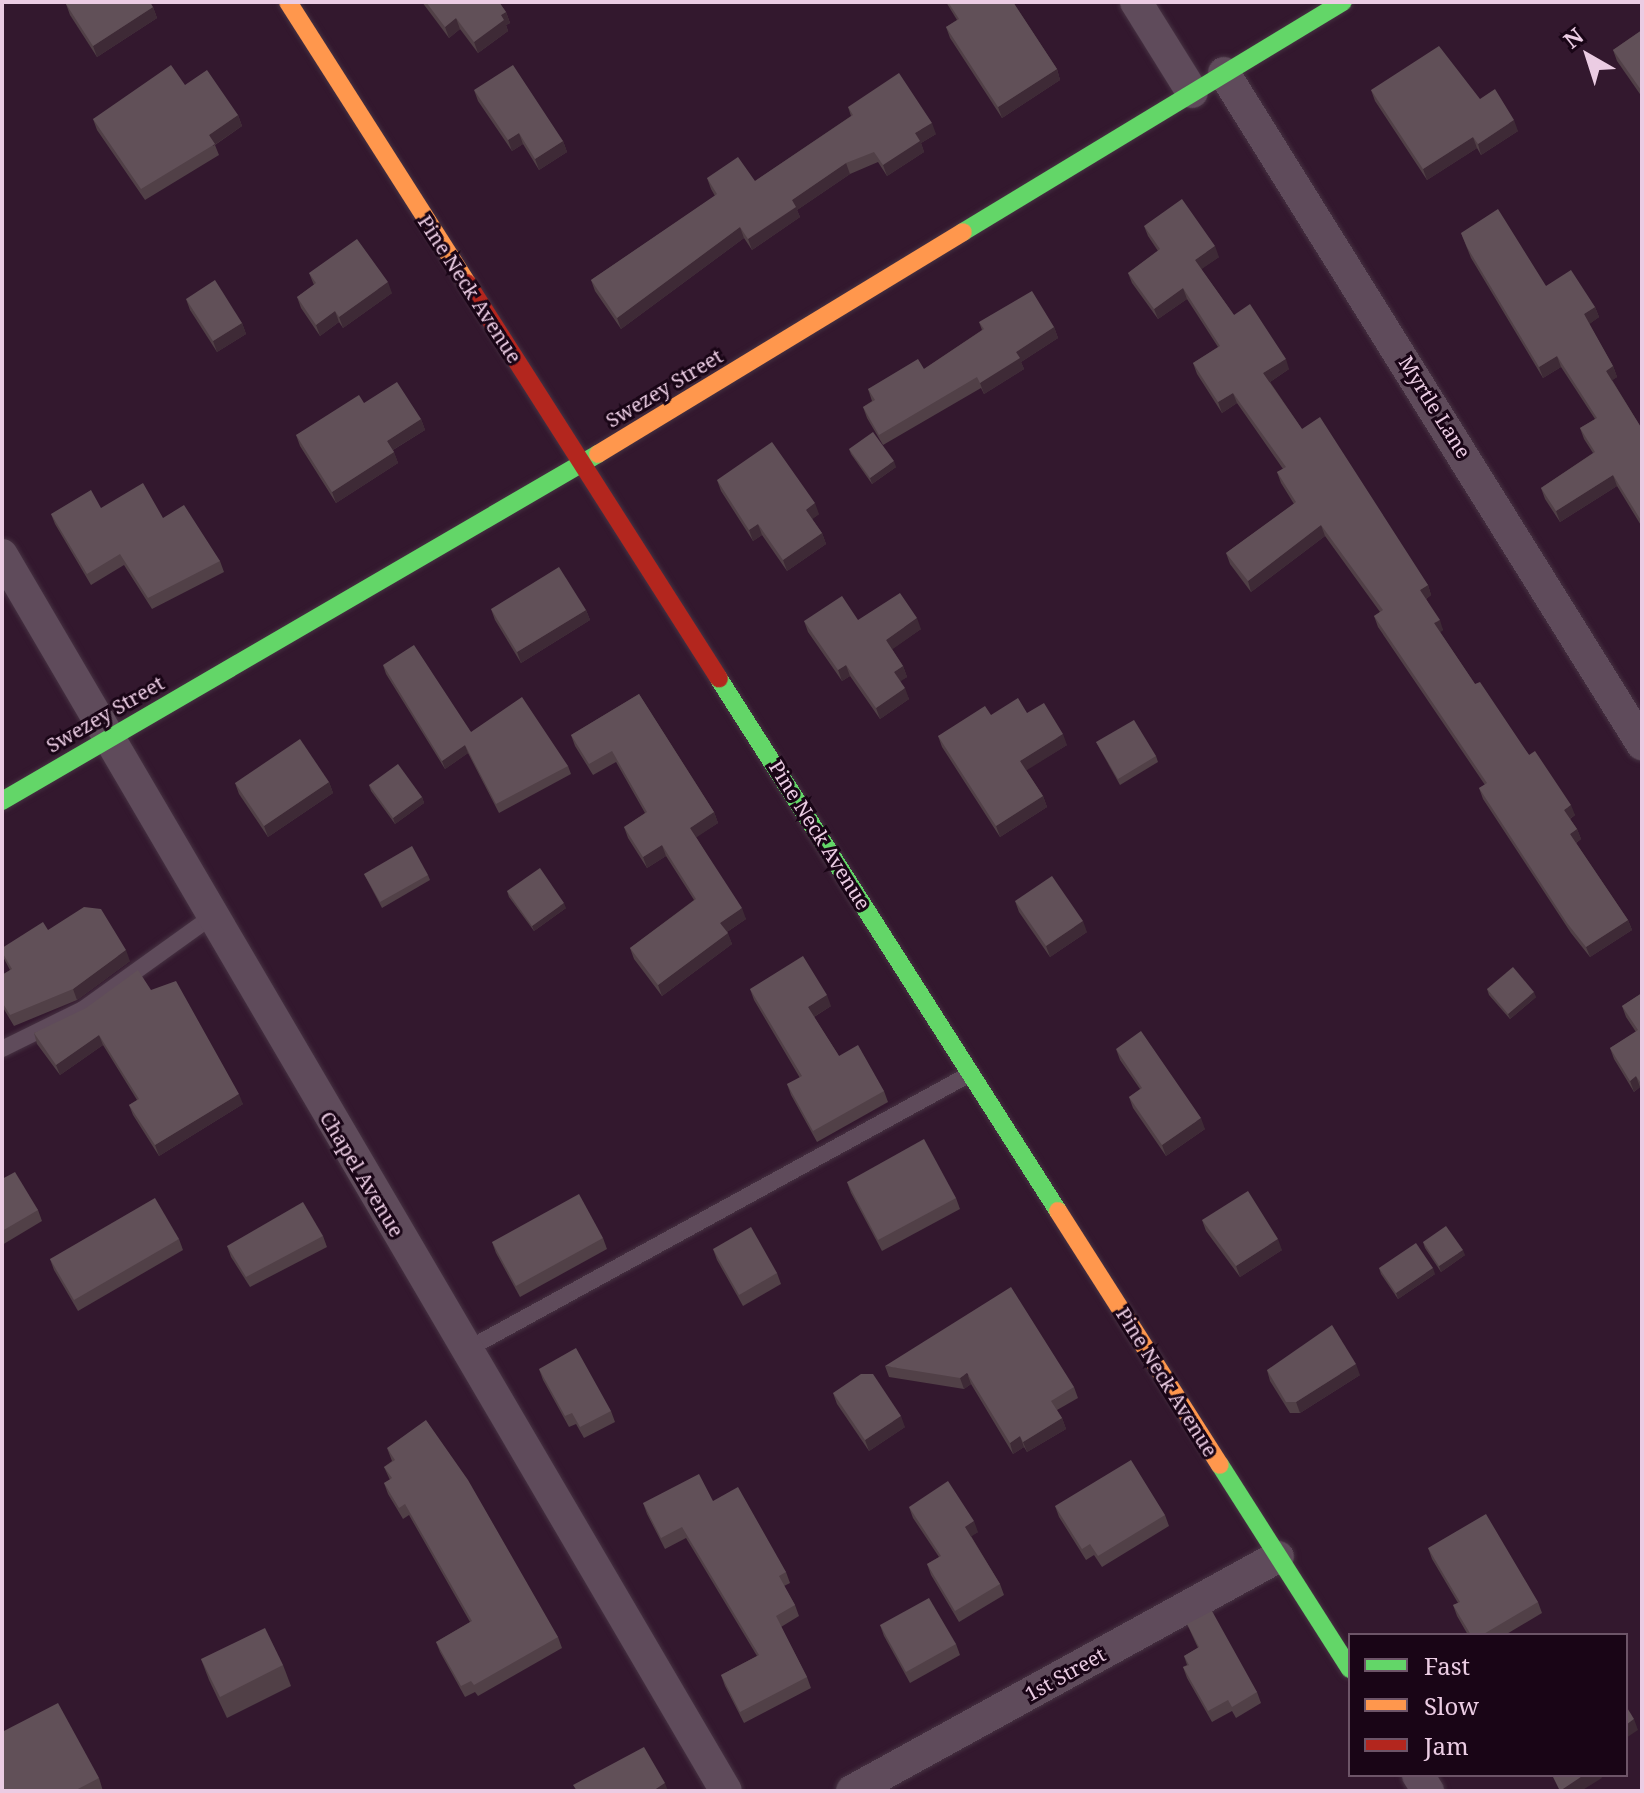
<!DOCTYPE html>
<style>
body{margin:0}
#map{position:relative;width:1644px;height:1793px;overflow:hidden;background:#33182e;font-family:"Noto Serif",serif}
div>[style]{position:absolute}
.roads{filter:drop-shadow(0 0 2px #463242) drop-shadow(0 0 2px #463242)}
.lane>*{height:16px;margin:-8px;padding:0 8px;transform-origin:8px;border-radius:8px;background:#5f4b5b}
.street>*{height:32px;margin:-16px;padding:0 16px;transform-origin:16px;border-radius:16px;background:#5f4b5b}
.fast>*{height:18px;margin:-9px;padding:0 9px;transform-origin:9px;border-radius:9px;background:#63d668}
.slow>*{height:18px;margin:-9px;padding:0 9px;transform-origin:9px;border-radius:9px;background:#ff974d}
.jam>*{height:18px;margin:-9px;padding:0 9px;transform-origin:9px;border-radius:9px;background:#b3261e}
.wall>*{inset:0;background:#514047}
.shaded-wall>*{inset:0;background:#3e2a36}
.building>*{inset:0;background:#615058}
span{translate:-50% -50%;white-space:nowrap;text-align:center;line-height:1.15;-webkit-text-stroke:6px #190516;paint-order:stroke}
.street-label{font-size:20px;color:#ebcce3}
.frame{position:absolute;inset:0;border:4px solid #ebcce3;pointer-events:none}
.legend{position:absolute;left:1348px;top:1633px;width:280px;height:144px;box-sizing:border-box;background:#190516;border:2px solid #6d5568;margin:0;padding:10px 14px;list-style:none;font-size:24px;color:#ebcce3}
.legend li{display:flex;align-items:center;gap:16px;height:40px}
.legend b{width:40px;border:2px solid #6d5568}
.north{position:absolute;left:1548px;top:16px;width:80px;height:80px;-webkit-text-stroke:6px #190516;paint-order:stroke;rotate:321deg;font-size:22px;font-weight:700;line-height:32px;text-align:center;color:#ebcce3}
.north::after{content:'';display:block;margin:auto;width:28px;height:36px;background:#ebcce3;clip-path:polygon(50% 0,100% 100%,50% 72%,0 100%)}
</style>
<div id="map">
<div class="roads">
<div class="lane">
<i style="left:2px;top:1049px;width:90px;rotate:-26.3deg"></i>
<i style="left:83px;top:1009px;width:158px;rotate:-35.7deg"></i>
<i style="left:466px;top:1350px;width:575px;rotate:-28.71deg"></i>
</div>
<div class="street">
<i style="left:1136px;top:2px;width:106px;rotate:58.1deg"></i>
<i style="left:1224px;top:73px;width:791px;rotate:58.08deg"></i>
<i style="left:2px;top:555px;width:1432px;rotate:59.64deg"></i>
<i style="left:1418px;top:1775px;width:19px;rotate:58deg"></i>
<i style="left:852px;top:1791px;width:486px;rotate:-28.8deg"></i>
</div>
<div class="fast">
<i style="left:963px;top:232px;width:444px;rotate:-31.2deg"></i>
<i style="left:719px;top:679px;width:631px;rotate:57.49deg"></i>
<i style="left:2px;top:801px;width:690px;rotate:-30.21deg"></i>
<i style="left:1220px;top:1465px;width:242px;rotate:57.5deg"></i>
</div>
<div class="slow">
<i style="left:288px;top:2px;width:333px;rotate:57.5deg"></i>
<i style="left:598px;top:454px;width:427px;rotate:-31.3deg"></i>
<i style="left:1058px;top:1211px;width:301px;rotate:57.5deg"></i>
</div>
<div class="jam">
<i style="left:467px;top:283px;width:469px;rotate:57.5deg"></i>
</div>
</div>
<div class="wall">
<i style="clip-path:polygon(422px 2px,499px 2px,506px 12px,510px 23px,506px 25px,508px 31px,478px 53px,460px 29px,449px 38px)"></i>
<i style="clip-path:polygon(946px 2px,1013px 2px,1057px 69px,1060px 80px,1002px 118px,950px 38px,946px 27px,957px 20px)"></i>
<i style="clip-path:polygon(66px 4px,153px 7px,157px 18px,97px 57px,70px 15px)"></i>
<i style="clip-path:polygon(1642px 30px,1642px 97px,1617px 61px,1613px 50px)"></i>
<i style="clip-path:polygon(185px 85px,238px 115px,242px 126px,215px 145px,219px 155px,145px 200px,97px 130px,93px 119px)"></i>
<i style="clip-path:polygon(474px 90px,563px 141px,567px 152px,539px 170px,523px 144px,512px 151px,478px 101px)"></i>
<i style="clip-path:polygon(1371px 90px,1480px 99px,1518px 131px,1481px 155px,1477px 148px,1427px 180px,1375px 101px)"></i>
<i style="clip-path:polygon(848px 107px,936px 134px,921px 143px,924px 152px,887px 176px,878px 162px,850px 174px,797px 210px,800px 217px,752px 250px,744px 238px,621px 329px,595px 291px,591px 280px,715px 196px,711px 189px,707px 178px,755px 181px,851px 116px)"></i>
<i style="clip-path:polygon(1144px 226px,1219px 257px,1201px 269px,1234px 315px,1289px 369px,1270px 382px,1302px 429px,1428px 585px,1431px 595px,1426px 599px,1443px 630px,1440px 632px,1475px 684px,1575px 815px,1570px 819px,1577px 829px,1581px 839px,1576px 843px,1628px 920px,1632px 930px,1590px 957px,1571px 933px,1483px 799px,1479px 788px,1485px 785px,1378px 627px,1374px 616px,1380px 612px,1325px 536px,1251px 592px,1230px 564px,1226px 553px,1294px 504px,1281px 483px,1277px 472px,1283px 469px,1237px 403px,1222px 413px,1197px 374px,1193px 363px,1218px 347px,1187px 299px,1158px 319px,1132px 283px,1128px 273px,1158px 251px,1148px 236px)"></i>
<i style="clip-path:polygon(1461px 233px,1546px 286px,1595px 307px,1599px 317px,1589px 324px,1613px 366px,1617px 377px,1612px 380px,1642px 429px,1642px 527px,1617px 486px,1560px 522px,1545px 499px,1541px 488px,1593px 453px,1584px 439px,1580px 428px,1595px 419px,1561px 367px,1543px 378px,1471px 258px)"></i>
<i style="clip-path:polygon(309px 273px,392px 293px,343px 328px,339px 322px,320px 336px,301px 308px,297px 297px,314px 285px)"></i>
<i style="clip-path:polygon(186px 299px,242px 323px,246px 334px,217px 352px,190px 310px)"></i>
<i style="clip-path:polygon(979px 322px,1054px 327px,1058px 338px,1021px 362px,1024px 369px,984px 394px,981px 388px,883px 445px,867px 418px,863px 407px,872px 401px,868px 389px,924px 369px,982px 330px)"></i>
<i style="clip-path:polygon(364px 403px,421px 419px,425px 430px,393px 450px,398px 463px,336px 503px,300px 446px,296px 435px)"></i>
<i style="clip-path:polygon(849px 449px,896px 467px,872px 484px,851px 454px)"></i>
<i style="clip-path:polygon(717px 480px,819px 514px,812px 519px,822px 533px,826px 544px,787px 571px,762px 535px,753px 541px,721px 491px)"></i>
<i style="clip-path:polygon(101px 508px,163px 518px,220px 561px,224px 572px,152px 609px,124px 565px,91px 585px,55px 524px,51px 514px)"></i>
<i style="clip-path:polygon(491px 609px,586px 610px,590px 620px,521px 663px,495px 620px)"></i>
<i style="clip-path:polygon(858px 620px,921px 629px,892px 649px,903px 666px,907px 677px,900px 681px,909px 699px,880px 719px,850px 676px,842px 681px,808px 632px,804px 621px)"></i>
<i style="clip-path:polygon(383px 665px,471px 732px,568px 766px,571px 774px,499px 813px,468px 753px,445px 769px,386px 674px)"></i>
<i style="clip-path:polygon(639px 694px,714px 812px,718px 823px,696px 837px,746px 919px,727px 932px,732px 944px,662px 996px,634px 959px,630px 948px,694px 900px,666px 856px,647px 868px,628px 838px,624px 827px,645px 813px,616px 762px,593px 775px,575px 746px,571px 735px)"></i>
<i style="clip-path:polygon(1027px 713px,1067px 745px,1026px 770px,1043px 796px,1047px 807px,1000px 837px,942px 747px,938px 736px,991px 715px)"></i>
<i style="clip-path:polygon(1096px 742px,1156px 756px,1158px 762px,1120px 785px)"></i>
<i style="clip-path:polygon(329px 782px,333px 793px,268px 837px,239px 794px,235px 783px)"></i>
<i style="clip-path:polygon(369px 785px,422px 797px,424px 803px,395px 824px,371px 791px)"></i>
<i style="clip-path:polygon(364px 874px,428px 875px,430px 880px,382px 908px)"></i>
<i style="clip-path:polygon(507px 891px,566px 908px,534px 931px,509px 897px)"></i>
<i style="clip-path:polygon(1015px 901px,1087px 932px,1050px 957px,1019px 912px)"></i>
<i style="clip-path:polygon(48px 930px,130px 961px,77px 1000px,14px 1026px,2px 1006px,2px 975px,10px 970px,2px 955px,2px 948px)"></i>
<i style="clip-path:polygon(750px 989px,831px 1006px,814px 1017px,839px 1056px,884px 1091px,888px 1102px,817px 1142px,791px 1095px,787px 1084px,800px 1078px,754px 1000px)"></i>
<i style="clip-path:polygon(1487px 989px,1536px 997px,1510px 1019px,1489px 995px)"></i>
<i style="clip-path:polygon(151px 990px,243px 1104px,159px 1156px,133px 1115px,129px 1105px,137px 1100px,103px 1045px,60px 1075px,37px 1044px,34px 1033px)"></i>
<i style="clip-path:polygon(1642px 993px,1642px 1090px,1640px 1087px,1634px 1092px,1614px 1059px,1610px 1048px,1636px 1032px,1626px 1017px,1622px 1006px)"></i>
<i style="clip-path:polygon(1116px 1049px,1205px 1129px,1166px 1156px,1133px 1108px,1129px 1097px,1140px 1089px,1120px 1060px)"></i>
<i style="clip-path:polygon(2px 1179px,38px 1210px,42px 1221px,2px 1245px)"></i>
<i style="clip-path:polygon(847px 1182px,956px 1198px,960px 1209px,882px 1251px,851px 1193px)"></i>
<i style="clip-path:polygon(1202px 1220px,1282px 1250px,1240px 1277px,1206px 1231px)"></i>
<i style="clip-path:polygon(323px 1236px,327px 1247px,250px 1287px,231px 1257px,227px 1246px)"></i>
<i style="clip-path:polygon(603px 1238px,607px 1249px,520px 1297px,496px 1253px,492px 1242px)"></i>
<i style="clip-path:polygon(179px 1239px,183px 1250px,78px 1311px,54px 1270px,50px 1259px)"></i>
<i style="clip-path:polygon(1423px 1242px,1465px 1255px,1441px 1272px,1425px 1248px)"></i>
<i style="clip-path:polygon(713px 1249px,777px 1273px,781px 1284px,743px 1306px,717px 1260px)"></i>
<i style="clip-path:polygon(1379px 1268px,1435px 1274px,1398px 1299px,1381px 1274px)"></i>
<i style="clip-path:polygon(885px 1366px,1074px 1387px,1078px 1398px,1057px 1410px,1062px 1418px,1066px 1429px,1027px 1452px,1024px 1447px,1013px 1454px,971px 1384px,964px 1389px,889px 1377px)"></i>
<i style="clip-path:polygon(539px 1369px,611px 1411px,615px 1422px,584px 1438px,576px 1424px,569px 1427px,543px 1380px)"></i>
<i style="clip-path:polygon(1267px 1370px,1360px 1375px,1300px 1413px,1290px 1413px,1270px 1381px)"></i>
<i style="clip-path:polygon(833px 1393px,905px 1427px,869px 1451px,837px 1404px)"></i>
<i style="clip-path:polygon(387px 1448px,558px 1637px,562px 1648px,478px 1696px,475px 1692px,465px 1697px,440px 1652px,436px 1642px,470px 1622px,409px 1515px,403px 1519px,388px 1494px,384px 1483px,390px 1480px,384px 1467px,392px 1461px)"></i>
<i style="clip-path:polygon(713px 1501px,786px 1572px,790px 1583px,784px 1586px,795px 1605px,799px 1616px,781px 1627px,807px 1677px,811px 1688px,744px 1723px,725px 1686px,721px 1675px,757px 1656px,686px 1538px,665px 1549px,647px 1514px,643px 1503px)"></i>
<i style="clip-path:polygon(1055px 1506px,1165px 1515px,1169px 1526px,1102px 1567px,1094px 1555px,1086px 1560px,1059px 1517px)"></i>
<i style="clip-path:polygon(909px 1507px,978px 1532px,971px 1536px,1000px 1584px,1004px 1595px,959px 1622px,931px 1575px,927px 1564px,939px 1557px,913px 1518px)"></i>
<i style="clip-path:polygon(1428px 1548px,1538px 1602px,1542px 1613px,1505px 1635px,1468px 1635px,1457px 1616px,1453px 1605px,1458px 1603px,1432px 1559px)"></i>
<i style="clip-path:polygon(1187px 1624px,1257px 1692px,1261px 1703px,1236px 1718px,1232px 1711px,1212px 1722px,1187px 1678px,1183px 1667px,1187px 1665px,1184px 1656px,1198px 1648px)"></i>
<i style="clip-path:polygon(880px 1625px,956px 1644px,960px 1655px,910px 1683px,884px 1636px)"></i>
<i style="clip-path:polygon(201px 1659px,283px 1665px,291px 1686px,227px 1718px,209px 1680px)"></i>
<i style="clip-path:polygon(99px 1778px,103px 1791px,2px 1791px)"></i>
</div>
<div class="shaded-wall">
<i style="clip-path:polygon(153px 7px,157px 18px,97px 57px,93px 46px)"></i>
<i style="clip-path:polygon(506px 12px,510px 23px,506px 25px,508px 31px,478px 53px,474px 42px,501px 15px)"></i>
<i style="clip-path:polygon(456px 18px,460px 29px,449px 38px,445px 27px)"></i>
<i style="clip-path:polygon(1057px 69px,1060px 80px,1002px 118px,998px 107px)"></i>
<i style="clip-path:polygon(238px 115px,242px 126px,213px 146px,209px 135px)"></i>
<i style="clip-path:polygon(1514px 120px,1518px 131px,1481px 155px,1478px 144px)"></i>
<i style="clip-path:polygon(932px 123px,936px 134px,921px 143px,924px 152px,887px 176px,883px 165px,915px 133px)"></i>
<i style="clip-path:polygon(519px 133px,523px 144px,512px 151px,508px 140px)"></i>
<i style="clip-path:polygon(1473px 137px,1477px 148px,1427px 180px,1423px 169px)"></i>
<i style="clip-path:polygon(563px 141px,567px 152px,539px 170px,535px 159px)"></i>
<i style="clip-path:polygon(846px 163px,850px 174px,797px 210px,800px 217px,752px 250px,748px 239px,792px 200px)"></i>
<i style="clip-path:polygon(740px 227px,744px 238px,621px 329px,617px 318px)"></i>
<i style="clip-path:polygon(1215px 246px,1219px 257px,1199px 271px,1195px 260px)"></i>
<i style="clip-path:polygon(388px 282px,392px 293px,343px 328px,339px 317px)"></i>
<i style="clip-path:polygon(1183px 288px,1187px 299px,1158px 319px,1154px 309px)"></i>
<i style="clip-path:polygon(1595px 307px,1599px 317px,1588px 325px,1584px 314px)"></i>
<i style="clip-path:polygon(335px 311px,339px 322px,320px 336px,316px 325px)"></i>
<i style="clip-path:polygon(242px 323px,246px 334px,217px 352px,213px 341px)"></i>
<i style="clip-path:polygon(1054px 327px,1058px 338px,1021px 362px,1024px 369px,984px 394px,980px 383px,1016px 352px)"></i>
<i style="clip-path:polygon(1557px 356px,1561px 367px,1543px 378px,1539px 367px)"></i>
<i style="clip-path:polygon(1286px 359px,1289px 369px,1267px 384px,1263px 373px)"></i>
<i style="clip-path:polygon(1613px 366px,1617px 377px,1610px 382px,1606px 371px)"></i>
<i style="clip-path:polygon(1233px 393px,1237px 403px,1222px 413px,1218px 402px)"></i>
<i style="clip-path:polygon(421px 419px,425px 430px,391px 451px,387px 441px)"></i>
<i style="clip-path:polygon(394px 452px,398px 463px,336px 503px,332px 492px)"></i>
<i style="clip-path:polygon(894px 461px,896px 467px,872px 484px,870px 478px)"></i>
<i style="clip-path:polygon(1613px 475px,1617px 486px,1560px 522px,1556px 511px)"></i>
<i style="clip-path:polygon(815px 503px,819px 514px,810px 521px,806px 510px)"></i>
<i style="clip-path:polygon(758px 524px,762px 535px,753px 541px,749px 530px)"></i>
<i style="clip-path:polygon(1321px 525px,1325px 536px,1251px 592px,1248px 581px)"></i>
<i style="clip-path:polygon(822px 533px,826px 544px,787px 571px,783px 560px)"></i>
<i style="clip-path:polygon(1428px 585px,1431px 595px,1423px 601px,1420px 590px)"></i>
<i style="clip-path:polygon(586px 610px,590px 620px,521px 663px,517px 652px)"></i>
<i style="clip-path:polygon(917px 618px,921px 629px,890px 651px,886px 640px)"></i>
<i style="clip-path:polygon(1440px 620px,1443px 630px,1438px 634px,1434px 623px)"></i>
<i style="clip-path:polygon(846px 665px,850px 676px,842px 681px,838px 670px)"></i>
<i style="clip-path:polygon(903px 666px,907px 677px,898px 683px,894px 672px)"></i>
<i style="clip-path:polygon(905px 688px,909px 699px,880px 719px,876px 708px)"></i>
<i style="clip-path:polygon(1063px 734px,1067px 745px,1024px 772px,1020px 761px)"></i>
<i style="clip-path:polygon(465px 745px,468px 753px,445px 769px,442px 761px)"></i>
<i style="clip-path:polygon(329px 782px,333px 793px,268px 837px,264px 826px)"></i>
<i style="clip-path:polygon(1043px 796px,1047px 807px,1000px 837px,996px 826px)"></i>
<i style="clip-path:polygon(422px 797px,424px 803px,395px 824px,393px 818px)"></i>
<i style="clip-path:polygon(1571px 805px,1575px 815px,1568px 820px,1564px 810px)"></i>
<i style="clip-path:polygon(714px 812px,718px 823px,694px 839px,690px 828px)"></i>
<i style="clip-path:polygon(1577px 829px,1581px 839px,1574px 844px,1570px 834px)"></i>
<i style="clip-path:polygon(662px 845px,666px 856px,647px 868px,643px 857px)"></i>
<i style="clip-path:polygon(564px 903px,566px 908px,534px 931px,532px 926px)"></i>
<i style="clip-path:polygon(742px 908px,746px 919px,724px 934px,720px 923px)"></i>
<i style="clip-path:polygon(1628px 920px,1632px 930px,1590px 957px,1586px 947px)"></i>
<i style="clip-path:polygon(1083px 921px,1087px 932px,1050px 957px,1046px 946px)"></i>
<i style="clip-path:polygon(728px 933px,732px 944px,662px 996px,658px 985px)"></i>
<i style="clip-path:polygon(126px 950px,130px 961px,77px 1000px,73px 989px)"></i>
<i style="clip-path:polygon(1534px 992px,1536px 997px,1510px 1019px,1508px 1014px)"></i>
<i style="clip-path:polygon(827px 995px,831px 1006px,812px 1018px,808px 1007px)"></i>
<i style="clip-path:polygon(99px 1035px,103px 1045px,60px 1075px,56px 1065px)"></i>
<i style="clip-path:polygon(1636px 1076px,1640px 1087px,1634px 1092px,1630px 1081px)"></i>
<i style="clip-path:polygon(239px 1094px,243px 1104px,159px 1156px,155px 1145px)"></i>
<i style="clip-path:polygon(1201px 1118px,1205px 1129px,1166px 1156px,1162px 1145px)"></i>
<i style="clip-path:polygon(1278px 1239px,1282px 1250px,1240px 1277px,1236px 1266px)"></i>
<i style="clip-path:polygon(1463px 1250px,1465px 1255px,1441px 1272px,1439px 1266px)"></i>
<i style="clip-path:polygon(1433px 1268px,1435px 1274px,1398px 1299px,1396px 1293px)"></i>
<i style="clip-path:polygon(1356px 1364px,1360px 1375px,1300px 1413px,1296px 1402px)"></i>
<i style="clip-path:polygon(967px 1373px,971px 1384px,964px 1389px,960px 1378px)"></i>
<i style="clip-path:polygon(901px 1416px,905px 1427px,869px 1451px,865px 1440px)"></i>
<i style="clip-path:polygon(1062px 1418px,1066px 1429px,1027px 1452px,1023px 1442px)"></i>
<i style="clip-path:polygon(1020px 1436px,1024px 1447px,1013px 1454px,1010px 1443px)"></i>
<i style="clip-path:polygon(974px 1521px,978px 1532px,969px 1538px,965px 1527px)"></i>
<i style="clip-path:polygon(1634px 1719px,1638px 1730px,1626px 1738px,1626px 1725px)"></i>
<i style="clip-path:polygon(1584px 1775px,1601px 1775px,1602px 1778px,1581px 1791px,1560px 1791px)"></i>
<i style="clip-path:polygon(665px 1783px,668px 1791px,653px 1791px)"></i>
</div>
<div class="building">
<i style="clip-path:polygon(69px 2px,150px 2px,153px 7px,93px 46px,66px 4px)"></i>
<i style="clip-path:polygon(426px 2px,499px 2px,506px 12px,501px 15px,504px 20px,474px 42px,456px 18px,445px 27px)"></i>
<i style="clip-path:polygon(948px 2px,1013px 2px,1057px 69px,998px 107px,946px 27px,959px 19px)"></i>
<i style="clip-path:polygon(1642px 30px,1642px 90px,1641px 90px,1613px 50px)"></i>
<i style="clip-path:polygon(1439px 46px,1480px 99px,1495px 89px,1514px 120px,1478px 144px,1473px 137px,1423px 169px,1371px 90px)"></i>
<i style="clip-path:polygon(171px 65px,185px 85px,207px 70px,238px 115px,209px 135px,215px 144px,141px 189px,93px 119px)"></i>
<i style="clip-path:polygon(513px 65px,563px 141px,535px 159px,519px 133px,508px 140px,474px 90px)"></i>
<i style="clip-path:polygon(899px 73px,932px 123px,915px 133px,920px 141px,883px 165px,874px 152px,846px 163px,792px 200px,796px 207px,748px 239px,740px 227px,617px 318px,591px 280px,717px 194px,707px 178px,738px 157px,755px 181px,853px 115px,848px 107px)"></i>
<i style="clip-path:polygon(1182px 199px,1215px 246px,1195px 260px,1234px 315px,1250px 304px,1286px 359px,1263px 373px,1302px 429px,1320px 417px,1428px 585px,1420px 590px,1440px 620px,1434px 623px,1475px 684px,1480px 682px,1529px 755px,1535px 751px,1571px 805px,1564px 810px,1577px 829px,1570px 834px,1628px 920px,1586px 947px,1567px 923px,1479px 788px,1487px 783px,1374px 616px,1383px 610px,1321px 525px,1248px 581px,1226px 553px,1296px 502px,1277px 472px,1286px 467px,1233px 393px,1218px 402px,1193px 363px,1220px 346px,1183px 288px,1154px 309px,1128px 273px,1160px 249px,1144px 226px)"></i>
<i style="clip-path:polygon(1498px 209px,1546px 286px,1571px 270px,1595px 307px,1584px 314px,1613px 366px,1606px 371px,1642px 429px,1642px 522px,1613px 475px,1556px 511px,1541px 488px,1595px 452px,1580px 428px,1597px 418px,1557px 356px,1539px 367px,1467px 247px,1461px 233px)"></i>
<i style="clip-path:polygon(357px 239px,388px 282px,339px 317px,335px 311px,316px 325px,297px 297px,316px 283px,309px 273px)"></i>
<i style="clip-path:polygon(215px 280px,242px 323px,213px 341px,186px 299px)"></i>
<i style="clip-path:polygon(1032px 291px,1054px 327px,1016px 352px,1020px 358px,980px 383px,977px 377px,879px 435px,863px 407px,875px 400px,868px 389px,918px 359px,924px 369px,984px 329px,979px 322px)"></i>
<i style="clip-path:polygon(397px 382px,421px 419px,387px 441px,394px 452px,332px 492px,296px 435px,359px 395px,364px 403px)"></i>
<i style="clip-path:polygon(873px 432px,894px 461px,870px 478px,849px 449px)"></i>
<i style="clip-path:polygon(772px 442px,815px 503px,806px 510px,822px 533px,783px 560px,758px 524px,749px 530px,717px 480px)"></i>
<i style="clip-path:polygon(143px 483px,163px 518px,184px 505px,220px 561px,148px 598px,120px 554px,87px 574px,51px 514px,91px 490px,101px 508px)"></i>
<i style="clip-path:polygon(559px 567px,586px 610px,517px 652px,491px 609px)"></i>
<i style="clip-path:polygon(900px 593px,917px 618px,886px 640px,903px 666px,894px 672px,905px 688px,876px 708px,846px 665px,838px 670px,804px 621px,842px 596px,858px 620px)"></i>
<i style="clip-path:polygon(414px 645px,471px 732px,522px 697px,568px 766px,496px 804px,465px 745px,442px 761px,383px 665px)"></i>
<i style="clip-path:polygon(639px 694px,714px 812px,690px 828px,742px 908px,720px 923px,728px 933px,658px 985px,630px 948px,696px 899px,662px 845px,643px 857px,624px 827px,647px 812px,612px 751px,589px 764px,571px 735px)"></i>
<i style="clip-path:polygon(1018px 698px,1027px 713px,1044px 703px,1063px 734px,1020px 761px,1043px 796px,996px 826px,938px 736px,985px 706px,991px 715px)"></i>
<i style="clip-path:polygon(1134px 720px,1156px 756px,1118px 779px,1096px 742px)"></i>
<i style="clip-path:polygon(300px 739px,329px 782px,264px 826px,235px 783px)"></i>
<i style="clip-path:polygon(398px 764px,422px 797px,393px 818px,369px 785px)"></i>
<i style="clip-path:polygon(412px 846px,428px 875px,380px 902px,364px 874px)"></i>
<i style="clip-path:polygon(540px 868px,564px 903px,532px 926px,507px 891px)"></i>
<i style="clip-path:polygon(1052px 876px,1083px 921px,1046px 946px,1015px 901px)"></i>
<i style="clip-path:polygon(84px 907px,101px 909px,126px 950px,73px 989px,10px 1015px,2px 1002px,2px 975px,12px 969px,2px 952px,2px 948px,43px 922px,48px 930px)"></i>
<i style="clip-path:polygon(803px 956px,827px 995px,808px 1007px,839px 1056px,858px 1045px,884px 1091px,813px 1131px,787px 1084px,802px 1076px,750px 989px)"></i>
<i style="clip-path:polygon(1513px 967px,1534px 992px,1508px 1014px,1487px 989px)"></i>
<i style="clip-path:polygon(138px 970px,151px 990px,176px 981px,239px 1094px,155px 1145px,129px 1105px,139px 1099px,99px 1035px,56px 1065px,34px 1033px,86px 1008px)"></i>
<i style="clip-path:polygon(1642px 993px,1642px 1085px,1636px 1076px,1630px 1081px,1610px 1048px,1638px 1030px,1622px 1006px)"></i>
<i style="clip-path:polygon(1141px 1031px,1201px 1118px,1162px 1145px,1129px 1097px,1142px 1088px,1116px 1049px)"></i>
<i style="clip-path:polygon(924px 1139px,956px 1198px,878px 1240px,847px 1182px)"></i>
<i style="clip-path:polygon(15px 1172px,38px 1210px,2px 1231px,2px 1179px)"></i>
<i style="clip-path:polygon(1248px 1191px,1278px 1239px,1236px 1266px,1202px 1220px)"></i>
<i style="clip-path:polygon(579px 1194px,603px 1238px,516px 1286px,492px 1242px)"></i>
<i style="clip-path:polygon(155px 1198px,179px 1239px,74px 1300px,50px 1259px)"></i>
<i style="clip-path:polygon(303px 1202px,323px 1236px,246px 1277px,227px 1246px)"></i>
<i style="clip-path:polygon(1446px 1226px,1463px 1250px,1439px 1266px,1423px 1242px)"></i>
<i style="clip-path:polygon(751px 1227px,777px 1273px,739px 1295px,713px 1249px)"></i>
<i style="clip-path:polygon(1416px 1243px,1433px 1268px,1396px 1293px,1379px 1268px)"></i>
<i style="clip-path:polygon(1011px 1287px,1074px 1387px,1051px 1401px,1062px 1418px,1023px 1442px,1020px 1436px,1010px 1443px,967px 1373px,960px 1378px,885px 1366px)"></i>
<i style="clip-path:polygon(1332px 1325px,1356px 1364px,1296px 1402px,1286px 1402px,1267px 1370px)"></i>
<i style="clip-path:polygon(576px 1348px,611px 1411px,580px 1427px,572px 1413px,565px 1416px,539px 1369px)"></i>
<i style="clip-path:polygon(861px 1374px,873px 1374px,901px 1416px,865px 1440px,833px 1393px)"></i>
<i style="clip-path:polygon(426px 1420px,468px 1480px,558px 1637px,474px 1685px,471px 1681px,461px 1686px,436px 1642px,472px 1621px,405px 1504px,399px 1508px,384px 1483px,392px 1478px,384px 1467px,395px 1460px,387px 1448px)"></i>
<i style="clip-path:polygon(1131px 1460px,1165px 1515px,1098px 1556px,1090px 1544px,1082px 1549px,1055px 1506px)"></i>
<i style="clip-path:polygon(699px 1474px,713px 1501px,738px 1487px,786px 1572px,779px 1576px,795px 1605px,776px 1616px,807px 1677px,740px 1712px,721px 1675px,759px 1655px,682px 1527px,661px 1538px,643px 1503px)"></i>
<i style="clip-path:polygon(948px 1481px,974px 1521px,965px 1527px,1000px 1584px,955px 1611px,927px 1564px,941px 1556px,909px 1507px)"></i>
<i style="clip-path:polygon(1486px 1514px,1538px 1602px,1482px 1635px,1471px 1635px,1453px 1605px,1460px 1602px,1428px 1548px)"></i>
<i style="clip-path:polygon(929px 1598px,956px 1644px,906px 1672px,880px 1625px)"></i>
<i style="clip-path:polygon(1212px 1611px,1257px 1692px,1232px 1707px,1228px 1700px,1208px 1711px,1183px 1667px,1189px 1665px,1184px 1656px,1199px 1647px,1187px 1624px)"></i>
<i style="clip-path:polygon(265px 1628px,283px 1665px,220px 1697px,201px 1659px)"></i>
<i style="clip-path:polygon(58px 1703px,99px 1778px,74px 1791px,2px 1791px,2px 1732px)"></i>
<i style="clip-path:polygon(1626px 1706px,1634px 1719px,1626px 1725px)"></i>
<i style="clip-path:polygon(644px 1747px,665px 1783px,653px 1791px,577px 1791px,573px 1785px)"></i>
<i style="clip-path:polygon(1552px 1775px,1584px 1775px,1560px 1791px)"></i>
</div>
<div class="street-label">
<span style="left:470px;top:289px;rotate:57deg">Pine Neck Avenue</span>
<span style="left:664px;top:388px;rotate:-31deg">Swezey Street</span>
<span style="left:1435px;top:407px;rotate:58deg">Myrtle Lane</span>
<span style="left:105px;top:714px;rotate:-30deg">Swezey Street</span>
<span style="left:820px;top:835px;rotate:58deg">Pine Neck Avenue</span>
<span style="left:362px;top:1174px;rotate:59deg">Chapel Avenue</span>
<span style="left:1167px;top:1382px;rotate:58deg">Pine Neck Avenue</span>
<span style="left:1065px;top:1674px;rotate:-29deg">1st Street</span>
</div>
<div class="frame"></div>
<ul class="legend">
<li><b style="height:10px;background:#63d668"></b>Fast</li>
<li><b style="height:10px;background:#ff974d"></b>Slow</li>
<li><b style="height:10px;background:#b3261e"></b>Jam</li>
</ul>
<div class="north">N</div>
</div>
